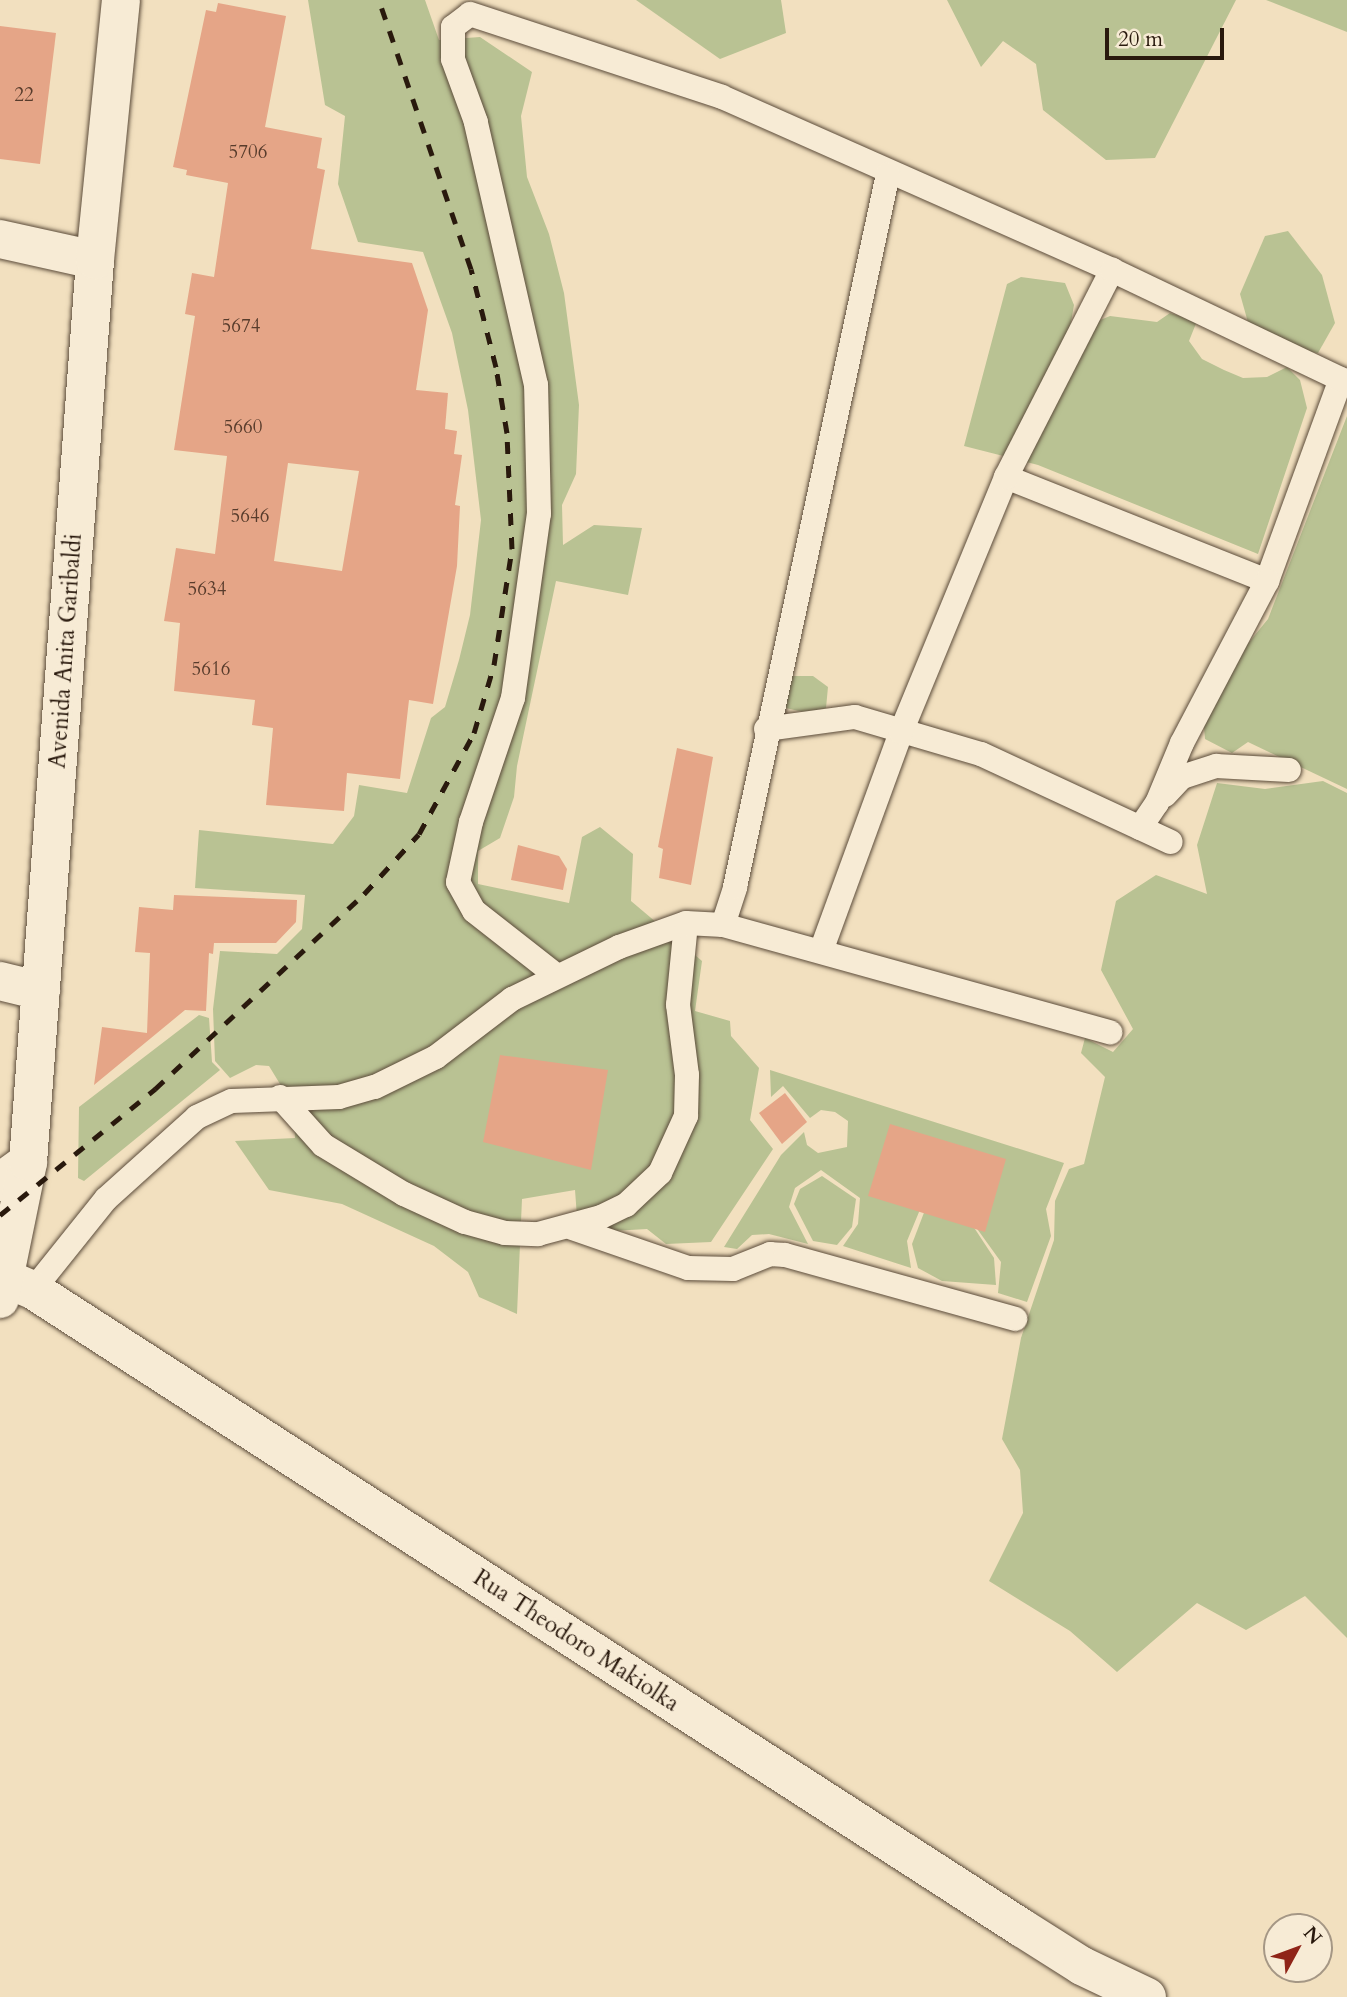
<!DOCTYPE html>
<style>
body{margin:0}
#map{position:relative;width:1347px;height:1997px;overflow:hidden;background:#f2e0bf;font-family:Cardo,serif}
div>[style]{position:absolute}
.green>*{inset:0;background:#b9c293}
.building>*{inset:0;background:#e5a587}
.roads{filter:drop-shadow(0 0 2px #5b4b3a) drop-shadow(0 0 2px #5b4b3a)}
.service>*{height:24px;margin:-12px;padding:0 12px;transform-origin:12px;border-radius:12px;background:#f7ebd5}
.minor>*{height:38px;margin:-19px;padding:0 19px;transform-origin:19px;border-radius:19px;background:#f7ebd5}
.secondary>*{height:38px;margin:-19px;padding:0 19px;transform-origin:19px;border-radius:19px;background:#f7ebd5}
.rail>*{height:5px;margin-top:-2.5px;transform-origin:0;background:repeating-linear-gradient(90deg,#29190d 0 12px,transparent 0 24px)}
span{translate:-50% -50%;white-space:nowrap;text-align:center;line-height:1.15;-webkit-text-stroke:7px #f7ebd5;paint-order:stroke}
.number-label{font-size:19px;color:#583c2c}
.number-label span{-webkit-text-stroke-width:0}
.street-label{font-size:23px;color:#29190d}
.north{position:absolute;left:1263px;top:1913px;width:70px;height:70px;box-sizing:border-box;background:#f7ebd5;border:2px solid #a59785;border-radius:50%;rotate:49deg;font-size:19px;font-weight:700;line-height:28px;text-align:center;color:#29190d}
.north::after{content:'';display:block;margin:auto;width:24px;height:32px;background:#8f2418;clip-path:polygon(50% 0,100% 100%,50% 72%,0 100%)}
.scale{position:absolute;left:1105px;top:28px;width:119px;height:32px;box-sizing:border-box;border:4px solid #29190d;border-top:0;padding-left:9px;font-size:21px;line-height:24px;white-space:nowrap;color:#29190d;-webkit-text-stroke:5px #f7ebd5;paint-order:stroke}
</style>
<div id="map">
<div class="green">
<i style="clip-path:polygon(308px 0,425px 0,439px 40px,480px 37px,532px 72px,521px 116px,527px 177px,549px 234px,564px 293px,579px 405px,576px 474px,562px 505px,563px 545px,594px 525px,642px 528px,628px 595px,556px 581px,517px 766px,514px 797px,500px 838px,478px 851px,478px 884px,569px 903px,582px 837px,600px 827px,633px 854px,631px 901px,702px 961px,695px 1011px,730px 1021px,731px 1036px,759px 1068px,750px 1120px,773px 1149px,711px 1242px,666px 1244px,647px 1229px,612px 1231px,577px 1217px,575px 1190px,522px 1199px,517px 1314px,479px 1297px,468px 1272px,434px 1246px,342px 1204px,269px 1190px,235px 1141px,295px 1138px,294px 1107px,269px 1066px,256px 1065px,230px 1078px,215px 1061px,213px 1009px,220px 951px,277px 954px,302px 929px,305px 895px,195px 888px,199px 830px,333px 844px,354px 816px,359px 785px,407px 793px,431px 718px,445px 707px,459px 660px,470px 615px,481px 520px,468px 410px,452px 333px,423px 252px,358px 242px,338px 184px,345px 116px,325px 105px)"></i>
<i style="clip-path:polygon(636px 0,781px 0,786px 33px,720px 59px)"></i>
<i style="clip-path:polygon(947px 0,1236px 0,1155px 158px,1106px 160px,1043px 110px,1036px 64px,1003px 41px,981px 67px)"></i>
<i style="clip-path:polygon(1266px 0,1347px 0,1347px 32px)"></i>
<i style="clip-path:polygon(1288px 231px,1322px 275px,1335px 323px,1318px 353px,1292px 350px,1251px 333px,1240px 294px,1265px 236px)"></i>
<i style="clip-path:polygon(1021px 277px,1065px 283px,1074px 305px,1069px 333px,1110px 316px,1157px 322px,1170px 313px,1197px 321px,1189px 341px,1202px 359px,1224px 370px,1243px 378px,1267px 377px,1287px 367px,1300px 380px,1307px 408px,1258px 554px,1038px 465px,964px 446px,1007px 284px)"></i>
<i style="clip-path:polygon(1347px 416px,1347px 789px,1248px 742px,1232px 753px,1205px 739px,1203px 715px,1246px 646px,1268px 619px)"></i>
<i style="clip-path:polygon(793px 676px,813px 676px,828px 687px,826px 708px,808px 713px,781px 707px,783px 685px)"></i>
<i style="clip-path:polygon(1323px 781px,1347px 793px,1347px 1638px,1305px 1596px,1246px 1630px,1197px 1603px,1117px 1672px,1070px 1631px,989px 1581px,1023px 1513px,1020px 1470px,1002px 1439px,1021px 1338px,1054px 1240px,1055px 1201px,1069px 1169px,1084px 1164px,1105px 1077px,1081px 1053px,1085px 1038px,1113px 1052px,1133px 1029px,1101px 970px,1116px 901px,1156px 875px,1207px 894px,1197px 845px,1217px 783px,1265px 789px)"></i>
<i style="clip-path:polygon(199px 1015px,209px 1018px,212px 1062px,220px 1070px,84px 1181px,78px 1178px,79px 1107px)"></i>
<i style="clip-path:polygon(770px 1070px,1064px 1163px,1046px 1209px,1051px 1236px,1027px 1302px,998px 1293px,1001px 1262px,952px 1194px,924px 1204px,919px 1212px,907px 1241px,911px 1268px,843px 1246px,858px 1224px,860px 1198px,821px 1170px,795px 1188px,789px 1207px,808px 1244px,769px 1234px,752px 1235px,737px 1249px,724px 1247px,781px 1155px,804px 1132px,807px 1145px,818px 1153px,847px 1147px,848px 1121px,835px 1112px,821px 1110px,810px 1118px,783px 1086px,771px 1097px)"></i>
<i style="clip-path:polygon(822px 1176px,856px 1199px,852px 1227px,837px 1245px,813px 1241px,794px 1204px,800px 1189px)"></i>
<i style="clip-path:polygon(925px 1210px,973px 1226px,994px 1258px,996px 1285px,942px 1281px,918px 1268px,912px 1244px)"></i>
</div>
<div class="building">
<i style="clip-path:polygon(evenodd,218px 3px,286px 16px,265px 127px,322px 138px,317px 168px,325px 170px,311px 249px,412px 263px,428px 310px,416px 390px,448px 393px,445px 429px,457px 431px,454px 454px,462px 455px,455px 505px,460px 506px,457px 566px,433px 704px,409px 700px,400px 779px,347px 773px,344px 811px,266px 805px,273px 728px,252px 725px,255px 700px,174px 691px,180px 623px,164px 621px,176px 548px,215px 554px,227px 456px,174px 450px,195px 316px,185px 314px,192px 273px,214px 277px,228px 183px,186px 175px,187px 170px,173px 167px,206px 10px,216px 12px,218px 3px,288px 463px,359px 471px,342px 571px,274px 561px,288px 463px)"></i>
<i style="clip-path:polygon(0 26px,56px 33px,40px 164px,0 159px)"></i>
<i style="clip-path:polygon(677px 748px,713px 757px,691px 885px,659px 878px,663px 849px,658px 847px)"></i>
<i style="clip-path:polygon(518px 845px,559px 856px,567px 869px,563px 890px,511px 880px)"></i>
<i style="clip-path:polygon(174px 895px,297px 900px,296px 922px,276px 943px,214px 943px,213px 954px,209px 953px,206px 1011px,185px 1010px,94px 1085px,102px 1027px,147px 1033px,150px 953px,135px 952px,139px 907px,173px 910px)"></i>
<i style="clip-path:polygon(500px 1055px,608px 1070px,591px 1170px,483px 1142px)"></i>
<i style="clip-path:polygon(785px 1093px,807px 1122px,782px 1144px,759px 1113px)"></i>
<i style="clip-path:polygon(890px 1124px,1006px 1159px,985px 1232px,868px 1196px)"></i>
</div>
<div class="roads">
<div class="service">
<i style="left:1006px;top:477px;width:281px;rotate:21.7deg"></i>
<i style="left:1267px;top:581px;width:215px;rotate:-69.9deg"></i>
<i style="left:766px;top:729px;width:90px;rotate:-7.7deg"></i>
<i style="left:855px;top:717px;width:131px;rotate:16.4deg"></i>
<i style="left:981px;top:754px;width:209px;rotate:24.9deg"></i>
<i style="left:1165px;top:795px;width:25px;rotate:-47deg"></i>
<i style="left:1182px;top:777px;width:36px;rotate:-18deg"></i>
<i style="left:1216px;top:766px;width:73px;rotate:3.1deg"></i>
<i style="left:1140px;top:828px;width:30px;rotate:-56deg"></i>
<i style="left:1157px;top:803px;width:65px;rotate:-67.4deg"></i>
<i style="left:1182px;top:743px;width:183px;rotate:-62.3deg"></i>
<i style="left:723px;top:925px;width:402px;rotate:15.5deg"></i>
<i style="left:821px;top:951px;width:233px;rotate:-69.9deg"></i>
<i style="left:901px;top:732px;width:276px;rotate:-67.6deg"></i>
<i style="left:1006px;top:477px;width:233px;rotate:-62.9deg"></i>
<i style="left:557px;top:976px;width:105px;rotate:-141.9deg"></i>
<i style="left:474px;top:911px;width:33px;rotate:-119deg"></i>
<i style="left:458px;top:882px;width:61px;rotate:-77.8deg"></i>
<i style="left:471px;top:822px;width:131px;rotate:-71.3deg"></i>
<i style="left:513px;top:698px;width:186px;rotate:-82deg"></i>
<i style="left:539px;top:514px;width:129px;rotate:-91.3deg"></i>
<i style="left:536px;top:385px;width:270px;rotate:-102.9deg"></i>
<i style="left:476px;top:122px;width:67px;rotate:-110.1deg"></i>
<i style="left:453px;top:59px;width:32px;rotate:-90deg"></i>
<i style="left:453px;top:27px;width:21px;rotate:-37deg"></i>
<i style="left:470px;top:14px;width:265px;rotate:18.2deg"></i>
<i style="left:722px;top:97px;width:427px;rotate:23.9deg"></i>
<i style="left:1112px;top:270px;width:260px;rotate:25.5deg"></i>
<i style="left:280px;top:1097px;width:64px;rotate:48.1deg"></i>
<i style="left:323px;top:1145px;width:95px;rotate:31.2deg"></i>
<i style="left:404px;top:1194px;width:67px;rotate:24.7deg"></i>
<i style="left:465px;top:1222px;width:41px;rotate:15.4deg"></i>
<i style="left:505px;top:1233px;width:33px;rotate:2deg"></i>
<i style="left:538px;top:1234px;width:65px;rotate:-15.1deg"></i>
<i style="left:601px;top:1217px;width:28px;rotate:-26deg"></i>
<i style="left:626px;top:1205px;width:47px;rotate:-43.3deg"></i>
<i style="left:660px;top:1173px;width:63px;rotate:-65.5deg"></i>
<i style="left:686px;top:1116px;width:41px;rotate:-88.6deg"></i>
<i style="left:687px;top:1075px;width:71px;rotate:-97.3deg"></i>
<i style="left:678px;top:1005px;width:82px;rotate:-84.4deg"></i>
<i style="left:572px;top:1228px;width:123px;rotate:19deg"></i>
<i style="left:688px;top:1268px;width:45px;rotate:1.3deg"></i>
<i style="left:733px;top:1269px;width:40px;rotate:-22deg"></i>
<i style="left:770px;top:1254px;width:15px;rotate:4deg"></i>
<i style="left:785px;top:1255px;width:239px;rotate:15.5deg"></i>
<i style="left:33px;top:1290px;width:117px;rotate:-51.3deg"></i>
<i style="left:106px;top:1199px;width:122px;rotate:-42deg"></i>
<i style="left:197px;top:1117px;width:38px;rotate:-25deg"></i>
<i style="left:232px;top:1101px;width:107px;rotate:-2.1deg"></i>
<i style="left:339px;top:1097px;width:37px;rotate:-16deg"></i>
<i style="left:375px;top:1087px;width:68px;rotate:-26.2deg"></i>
<i style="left:436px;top:1057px;width:96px;rotate:-37.3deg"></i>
<i style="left:512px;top:999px;width:119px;rotate:-25.9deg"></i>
<i style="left:619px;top:947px;width:71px;rotate:-19.7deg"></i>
<i style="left:686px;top:923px;width:37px;rotate:3deg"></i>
<i style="left:723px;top:925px;width:40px;rotate:-72deg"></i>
<i style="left:735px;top:887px;width:729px;rotate:-77.89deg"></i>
</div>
<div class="minor">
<i style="left:0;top:981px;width:42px;rotate:13.7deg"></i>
<i style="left:0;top:1182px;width:34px;rotate:-36deg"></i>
</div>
<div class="secondary">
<i style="left:0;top:239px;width:97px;rotate:12.5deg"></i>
<i style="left:7px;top:1279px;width:28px;rotate:23deg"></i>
<i style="left:33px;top:1290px;width:1177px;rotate:32.83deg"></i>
<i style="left:1022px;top:1928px;width:71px;rotate:32.3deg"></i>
<i style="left:1082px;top:1966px;width:72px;rotate:25.5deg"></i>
<i style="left:0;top:1299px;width:140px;rotate:-78.4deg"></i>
<i style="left:28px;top:1162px;width:904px;rotate:-85.75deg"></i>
<i style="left:95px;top:260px;width:261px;rotate:-84.3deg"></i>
</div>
</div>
<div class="rail">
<i style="left:0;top:1215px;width:200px;rotate:-39.1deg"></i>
<i style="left:155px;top:1089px;width:286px;rotate:-43deg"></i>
<i style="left:364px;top:894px;width:81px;rotate:-47.5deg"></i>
<i style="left:419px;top:834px;width:115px;rotate:-61.4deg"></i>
<i style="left:474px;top:733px;width:71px;rotate:-73.6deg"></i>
<i style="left:494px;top:665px;width:117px;rotate:-81.2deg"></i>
<i style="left:512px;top:549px;width:116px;rotate:-92.5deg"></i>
<i style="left:507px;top:433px;width:67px;rotate:-99.5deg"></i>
<i style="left:496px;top:367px;width:101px;rotate:-104.3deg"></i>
<i style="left:471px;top:269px;width:284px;rotate:-108.9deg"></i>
</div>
<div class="number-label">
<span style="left:24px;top:96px">22</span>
<span style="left:248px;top:153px">5706</span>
<span style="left:241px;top:327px">5674</span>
<span style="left:243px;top:428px">5660</span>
<span style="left:250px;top:517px">5646</span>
<span style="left:207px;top:590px">5634</span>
<span style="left:211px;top:670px">5616</span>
</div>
<div class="street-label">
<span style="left:66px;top:651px;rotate:-86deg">Avenida Anita Garibaldi</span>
<span style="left:576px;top:1641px;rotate:33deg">Rua Theodoro Makiolka</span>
</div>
<div class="north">N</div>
<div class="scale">20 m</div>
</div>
